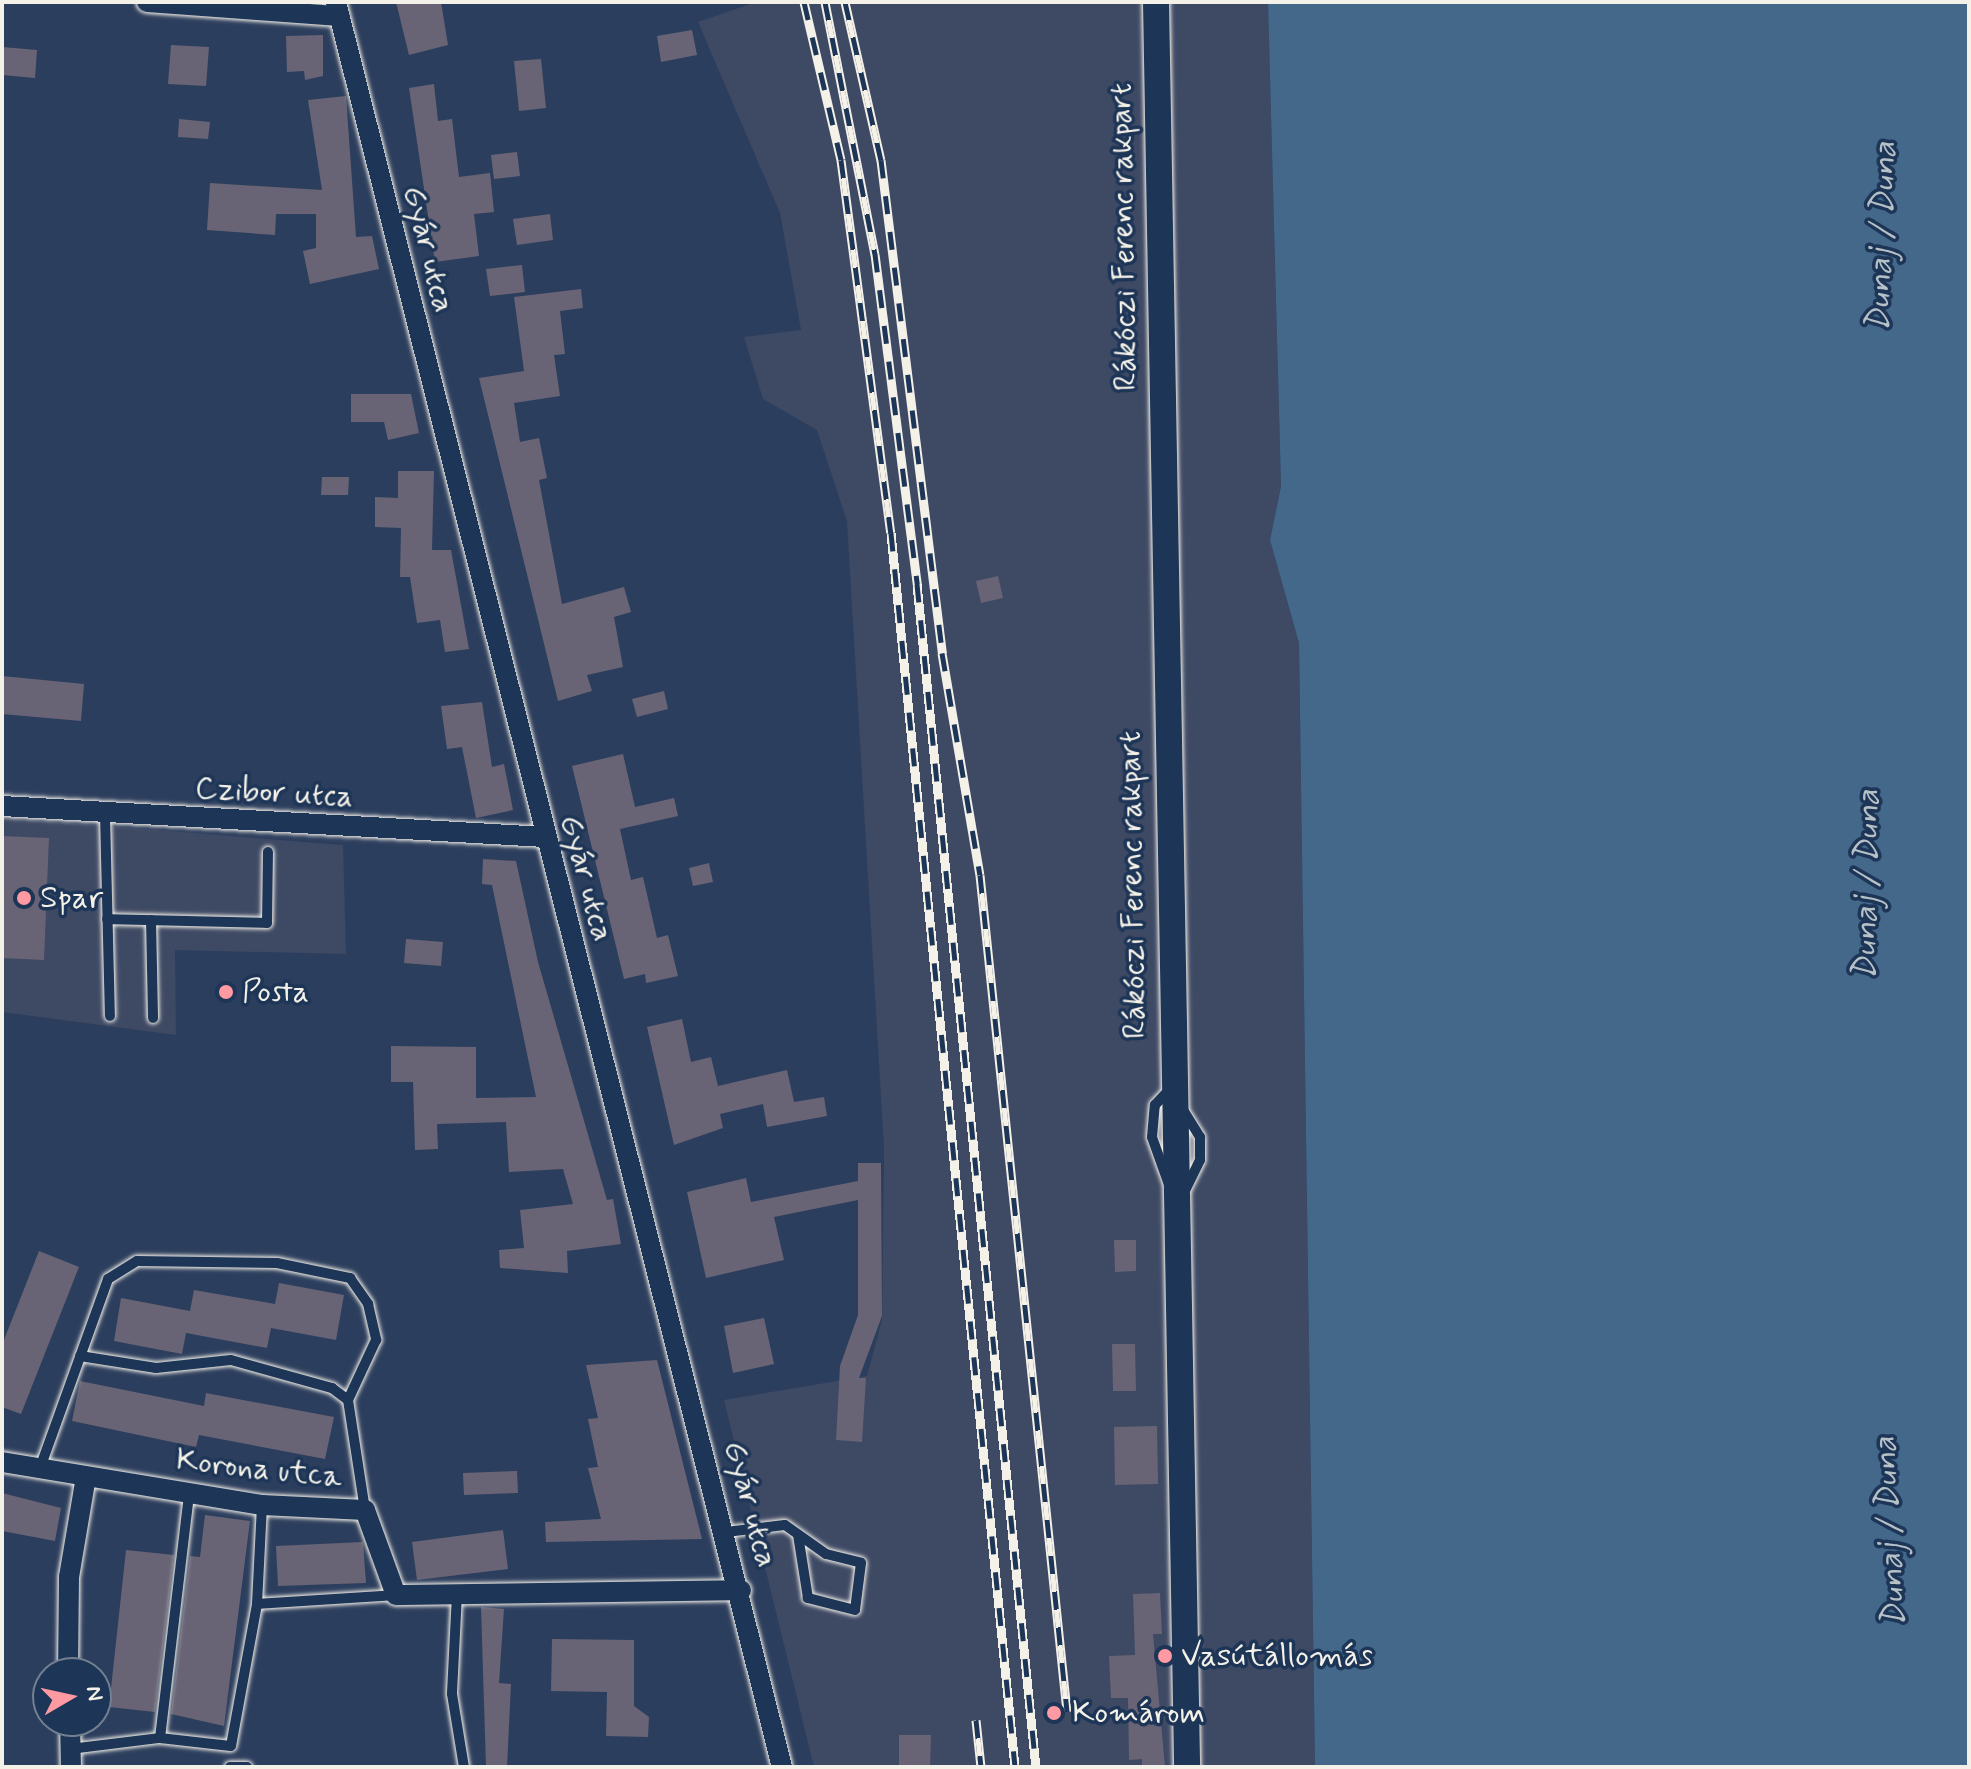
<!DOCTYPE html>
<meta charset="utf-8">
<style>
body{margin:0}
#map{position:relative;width:1971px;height:1769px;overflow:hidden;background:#2c3e5d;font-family:Mynerve,sans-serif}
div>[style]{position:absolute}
.built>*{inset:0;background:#3e4964}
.water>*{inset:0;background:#43688a}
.building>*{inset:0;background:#686475}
.roads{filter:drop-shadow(0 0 2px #f4f1e8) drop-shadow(0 0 2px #f4f1e8)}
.lane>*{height:10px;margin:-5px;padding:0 5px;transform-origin:5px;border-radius:5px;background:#1d3557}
.street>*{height:20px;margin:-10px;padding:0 10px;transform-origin:10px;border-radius:10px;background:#1d3557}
.secondary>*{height:26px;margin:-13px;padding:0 13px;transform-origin:13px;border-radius:13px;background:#1d3557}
.rail>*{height:9px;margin-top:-4.5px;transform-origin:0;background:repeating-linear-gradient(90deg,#1d3557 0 18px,#f4f1e8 0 36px);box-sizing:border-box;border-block:2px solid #f4f1e8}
.dots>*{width:22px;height:22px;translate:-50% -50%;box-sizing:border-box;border:4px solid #1d3557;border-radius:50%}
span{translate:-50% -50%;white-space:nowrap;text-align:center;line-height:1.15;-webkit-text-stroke:7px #1d3557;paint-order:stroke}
.street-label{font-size:32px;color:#f4f1e8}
.poi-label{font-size:32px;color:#f4f1e8}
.left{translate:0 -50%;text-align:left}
.water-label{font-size:34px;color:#b6c1c7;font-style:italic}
.frame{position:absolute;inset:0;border:4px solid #f4f1e8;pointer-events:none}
.north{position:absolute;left:32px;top:1657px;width:80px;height:80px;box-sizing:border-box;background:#1d3557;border:2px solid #738091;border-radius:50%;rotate:81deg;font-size:22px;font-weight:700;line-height:32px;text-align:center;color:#f4f1e8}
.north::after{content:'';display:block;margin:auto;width:28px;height:36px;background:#ff9aa2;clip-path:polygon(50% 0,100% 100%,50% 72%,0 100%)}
</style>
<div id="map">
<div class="built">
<i style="clip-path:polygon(756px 2px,1268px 2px,1281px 486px,1270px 540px,1299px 643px,1315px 1767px,814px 1767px,724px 1400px,867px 1376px,882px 1320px,884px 1148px,847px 521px,817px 430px,763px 399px,744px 337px,801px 330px,780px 213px,698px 22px)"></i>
<i style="clip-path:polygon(2px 818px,343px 845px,346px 954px,175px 950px,176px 1035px,2px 1012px)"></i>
</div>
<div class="water">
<i style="clip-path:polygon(1268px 2px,1969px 2px,1969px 1767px,1315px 1767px,1299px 643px,1270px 540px,1281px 486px)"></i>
</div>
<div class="building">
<i style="clip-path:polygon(396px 2px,441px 2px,448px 45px,409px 55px)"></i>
<i style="clip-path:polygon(692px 30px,697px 55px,661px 62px,657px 36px)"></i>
<i style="clip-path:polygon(323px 35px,323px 76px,305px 80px,304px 71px,287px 72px,286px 36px)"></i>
<i style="clip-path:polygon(171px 45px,209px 47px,206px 86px,168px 84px)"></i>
<i style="clip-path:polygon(2px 47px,37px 50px,35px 78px,2px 75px)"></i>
<i style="clip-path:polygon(541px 59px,546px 108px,519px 111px,514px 61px)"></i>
<i style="clip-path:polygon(434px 84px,438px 121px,452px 119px,459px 177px,490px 173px,494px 212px,474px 214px,479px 256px,435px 262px,409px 88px)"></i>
<i style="clip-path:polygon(346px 96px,356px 237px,372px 236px,379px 269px,310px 284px,303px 251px,316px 248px,316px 214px,276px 214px,275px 235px,207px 230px,210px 183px,322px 190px,308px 100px)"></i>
<i style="clip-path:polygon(179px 119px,210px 122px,208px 139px,178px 137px)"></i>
<i style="clip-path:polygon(517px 152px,520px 176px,494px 179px,491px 155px)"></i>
<i style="clip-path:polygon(550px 214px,553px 240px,517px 245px,513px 219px)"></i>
<i style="clip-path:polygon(522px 265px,525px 292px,490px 296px,486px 269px)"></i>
<i style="clip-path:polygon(581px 289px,583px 308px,560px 311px,565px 354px,554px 355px,560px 396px,514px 403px,520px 442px,539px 438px,547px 478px,539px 480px,562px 604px,624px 587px,631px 612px,614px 617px,623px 667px,587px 675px,592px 691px,558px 701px,479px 378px,524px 371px,514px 297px)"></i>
<i style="clip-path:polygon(351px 394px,411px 394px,419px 433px,388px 440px,384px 422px,351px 422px)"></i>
<i style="clip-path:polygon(398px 471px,434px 471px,432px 550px,451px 550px,469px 649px,445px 652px,440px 620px,417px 623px,410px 577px,400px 577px,401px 528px,375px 527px,375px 497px,398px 498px)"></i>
<i style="clip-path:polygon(322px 477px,349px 477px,348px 495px,321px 495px)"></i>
<i style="clip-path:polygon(998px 576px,1003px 598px,981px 603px,976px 581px)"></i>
<i style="clip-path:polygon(2px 676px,84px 684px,81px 721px,2px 714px)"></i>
<i style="clip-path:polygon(664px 691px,668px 709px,637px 717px,632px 699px)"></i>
<i style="clip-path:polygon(482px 702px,492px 767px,504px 764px,513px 810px,476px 818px,462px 747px,447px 749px,441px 706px)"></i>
<i style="clip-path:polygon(623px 754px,635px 807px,674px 798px,678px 816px,620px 829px,631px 880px,643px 877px,657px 938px,668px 935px,678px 976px,646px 983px,645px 974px,624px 979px,572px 766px)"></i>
<i style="clip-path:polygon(2px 836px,49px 838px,44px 960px,2px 958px)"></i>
<i style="clip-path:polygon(483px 859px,516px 861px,538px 962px,607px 1200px,613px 1199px,621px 1244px,567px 1251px,568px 1273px,500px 1268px,499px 1250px,524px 1248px,520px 1210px,573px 1204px,563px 1169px,509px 1172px,506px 1122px,437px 1124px,438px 1149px,415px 1150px,413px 1082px,391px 1082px,391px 1046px,476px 1047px,476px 1098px,536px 1097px,492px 885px,482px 884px)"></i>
<i style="clip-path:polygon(709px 863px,713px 882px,693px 886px,689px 868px)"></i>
<i style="clip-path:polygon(406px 939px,443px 942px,441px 966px,404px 963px)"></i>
<i style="clip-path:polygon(682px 1019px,691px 1062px,711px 1057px,718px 1086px,787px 1070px,794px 1102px,824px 1097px,827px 1116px,767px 1127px,763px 1104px,720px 1114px,723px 1128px,674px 1145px,647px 1027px)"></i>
<i style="clip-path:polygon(858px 1163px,881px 1163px,882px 1316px,859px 1378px,866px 1378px,862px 1442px,836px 1440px,840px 1366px,858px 1315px,858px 1200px,774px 1217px,784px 1260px,706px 1278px,687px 1192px,746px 1178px,751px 1202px,858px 1181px)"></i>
<i style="clip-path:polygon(1114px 1240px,1136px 1240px,1136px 1271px,1115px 1272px)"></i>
<i style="clip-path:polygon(39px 1251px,79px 1267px,21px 1414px,2px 1407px,2px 1345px)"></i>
<i style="clip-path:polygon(279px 1283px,344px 1295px,336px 1340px,271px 1328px,267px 1348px,186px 1333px,182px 1354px,114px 1341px,121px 1298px,190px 1311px,194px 1290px,275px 1304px)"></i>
<i style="clip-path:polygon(764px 1318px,774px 1364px,733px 1373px,724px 1326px)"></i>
<i style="clip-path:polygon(1112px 1344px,1135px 1344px,1136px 1391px,1113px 1391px)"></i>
<i style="clip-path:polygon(657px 1360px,702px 1539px,546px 1542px,545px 1522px,601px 1519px,588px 1468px,598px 1467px,588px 1419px,598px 1418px,586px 1365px)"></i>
<i style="clip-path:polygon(80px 1381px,204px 1406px,206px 1393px,334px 1417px,325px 1459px,199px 1435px,196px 1447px,72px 1421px)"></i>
<i style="clip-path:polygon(1157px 1426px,1158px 1484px,1115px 1485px,1114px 1427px)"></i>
<i style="clip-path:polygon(517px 1471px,518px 1493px,464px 1495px,463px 1473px)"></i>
<i style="clip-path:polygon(2px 1493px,61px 1508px,55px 1541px,2px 1531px)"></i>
<i style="clip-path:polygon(205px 1515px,250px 1521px,224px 1726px,171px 1714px,190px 1556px,200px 1557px)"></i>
<i style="clip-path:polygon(503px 1530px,508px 1569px,417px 1580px,412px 1542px)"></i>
<i style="clip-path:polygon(363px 1542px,366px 1583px,278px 1586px,276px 1546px)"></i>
<i style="clip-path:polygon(126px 1550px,174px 1555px,155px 1712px,109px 1707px)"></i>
<i style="clip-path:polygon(1160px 1593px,1162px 1634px,1153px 1634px,1165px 1767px,1142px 1767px,1142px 1759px,1129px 1760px,1128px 1698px,1111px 1698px,1109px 1656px,1135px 1655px,1133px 1594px)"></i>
<i style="clip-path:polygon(481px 1607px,504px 1609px,499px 1683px,511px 1684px,507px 1767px,486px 1767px)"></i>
<i style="clip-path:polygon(552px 1639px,634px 1640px,634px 1706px,649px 1717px,648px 1737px,606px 1736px,607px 1692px,551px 1691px)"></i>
<i style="clip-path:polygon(899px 1735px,931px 1735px,930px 1767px,899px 1767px)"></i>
</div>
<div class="roads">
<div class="lane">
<i style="left:105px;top:815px;width:201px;rotate:88.6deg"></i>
<i style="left:107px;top:919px;width:160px;rotate:1.4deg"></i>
<i style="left:267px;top:923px;width:71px;rotate:-89.2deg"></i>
<i style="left:151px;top:920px;width:98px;rotate:88.8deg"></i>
<i style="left:1170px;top:1089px;width:57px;rotate:58deg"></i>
<i style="left:1200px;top:1137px;width:23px;rotate:90deg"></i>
<i style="left:1200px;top:1160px;width:52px;rotate:116.1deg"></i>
<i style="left:1177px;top:1207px;width:74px;rotate:-109.7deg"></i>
<i style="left:1152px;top:1137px;width:32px;rotate:-85deg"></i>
<i style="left:1155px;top:1105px;width:22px;rotate:-47deg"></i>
<i style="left:80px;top:1356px;width:77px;rotate:9deg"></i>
<i style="left:156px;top:1368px;width:75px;rotate:-6.1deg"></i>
<i style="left:231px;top:1360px;width:105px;rotate:15.5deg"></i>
<i style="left:332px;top:1388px;width:20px;rotate:37deg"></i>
<i style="left:348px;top:1400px;width:111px;rotate:81.2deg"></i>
<i style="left:40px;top:1468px;width:201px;rotate:-70.2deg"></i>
<i style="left:108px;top:1279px;width:34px;rotate:-32deg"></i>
<i style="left:137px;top:1261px;width:140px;rotate:0.8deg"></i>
<i style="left:277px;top:1263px;width:75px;rotate:11.6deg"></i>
<i style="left:350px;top:1278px;width:32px;rotate:55deg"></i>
<i style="left:368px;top:1304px;width:37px;rotate:77deg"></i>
<i style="left:376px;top:1340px;width:66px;rotate:115deg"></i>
<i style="left:726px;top:1532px;width:59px;rotate:-6.8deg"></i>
<i style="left:785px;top:1525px;width:50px;rotate:35.3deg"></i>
<i style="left:826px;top:1554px;width:36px;rotate:14deg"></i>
<i style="left:861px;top:1563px;width:47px;rotate:97.3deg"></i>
<i style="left:855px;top:1610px;width:49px;rotate:-165.7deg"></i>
<i style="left:808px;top:1598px;width:64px;rotate:-99deg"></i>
<i style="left:457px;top:1594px;width:100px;rotate:92.9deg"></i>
<i style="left:452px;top:1694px;width:74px;rotate:80.7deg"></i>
<i style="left:257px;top:1604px;width:139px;rotate:-3.7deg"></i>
<i style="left:160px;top:1738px;width:247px;rotate:-83.2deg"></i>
<i style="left:70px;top:1749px;width:91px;rotate:-7deg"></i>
<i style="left:160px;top:1738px;width:71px;rotate:6.4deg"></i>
<i style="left:231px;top:1746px;width:144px;rotate:-79.6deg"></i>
<i style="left:257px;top:1604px;width:99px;rotate:-87.1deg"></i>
<i style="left:230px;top:1767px;width:17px"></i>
</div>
<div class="street">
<i style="left:147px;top:2px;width:193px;rotate:4.2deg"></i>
<i style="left:336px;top:2px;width:1820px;rotate:75.82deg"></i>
<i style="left:2px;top:806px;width:543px;rotate:3.27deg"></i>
<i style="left:2px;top:1462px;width:264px;rotate:9.4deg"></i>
<i style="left:262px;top:1505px;width:103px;rotate:2.8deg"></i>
<i style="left:365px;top:1510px;width:90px;rotate:70deg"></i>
<i style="left:396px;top:1595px;width:345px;rotate:-0.8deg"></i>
<i style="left:68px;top:1673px;width:96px;rotate:-89.4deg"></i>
<i style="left:69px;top:1577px;width:101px;rotate:-80.4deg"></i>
<i style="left:70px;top:1721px;width:46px;rotate:88.8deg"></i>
</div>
<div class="secondary">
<i style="left:1156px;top:2px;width:1765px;rotate:88.99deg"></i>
</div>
</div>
<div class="rail">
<i style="left:804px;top:2px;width:162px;rotate:76.8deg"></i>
<i style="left:841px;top:160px;width:376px;rotate:82.4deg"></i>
<i style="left:891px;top:533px;width:1240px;rotate:84.26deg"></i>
<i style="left:825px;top:2px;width:257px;rotate:78.8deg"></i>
<i style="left:875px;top:254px;width:333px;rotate:82.7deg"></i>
<i style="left:917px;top:584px;width:1189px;rotate:84.26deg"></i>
<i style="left:845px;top:2px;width:162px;rotate:77.2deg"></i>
<i style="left:881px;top:160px;width:497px;rotate:82.9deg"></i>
<i style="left:942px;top:653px;width:225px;rotate:80.3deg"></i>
<i style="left:980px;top:875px;width:841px;rotate:84.06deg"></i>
<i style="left:976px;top:1720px;width:47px;rotate:83.9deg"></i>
</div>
<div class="dots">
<i style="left:24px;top:898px;background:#ff9aa2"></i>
<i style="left:226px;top:992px;background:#ff9aa2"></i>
<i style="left:1165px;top:1656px;background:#ff9aa2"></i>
<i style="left:1054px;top:1713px;background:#ff9aa2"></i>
</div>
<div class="street-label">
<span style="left:1124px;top:237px;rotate:-91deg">Rákóczi Ferenc rakpart</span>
<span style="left:428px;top:249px;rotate:76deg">Gyár utca</span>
<span style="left:274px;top:793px;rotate:3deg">Czibor utca</span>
<span style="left:586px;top:878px;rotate:75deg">Gyár utca</span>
<span style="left:1133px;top:885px;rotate:-91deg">Rákóczi Ferenc rakpart</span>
<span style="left:259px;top:1469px;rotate:6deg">Korona utca</span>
<span style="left:750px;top:1504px;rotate:75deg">Gyár utca</span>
</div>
<div class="poi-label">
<span class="left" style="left:40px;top:898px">Spar</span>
<span class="left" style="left:242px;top:992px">Posta</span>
<span class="left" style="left:1181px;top:1656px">Vasútállomás</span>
<span class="left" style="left:1072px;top:1713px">Komárom</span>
</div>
<div class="water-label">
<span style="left:1882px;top:237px;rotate:-88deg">Dunaj / Duna</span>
<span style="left:1867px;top:885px;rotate:-89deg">Dunaj / Duna</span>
<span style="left:1890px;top:1532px;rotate:-93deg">Dunaj / Duna</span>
</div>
<div class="frame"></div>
<div class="north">N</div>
</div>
